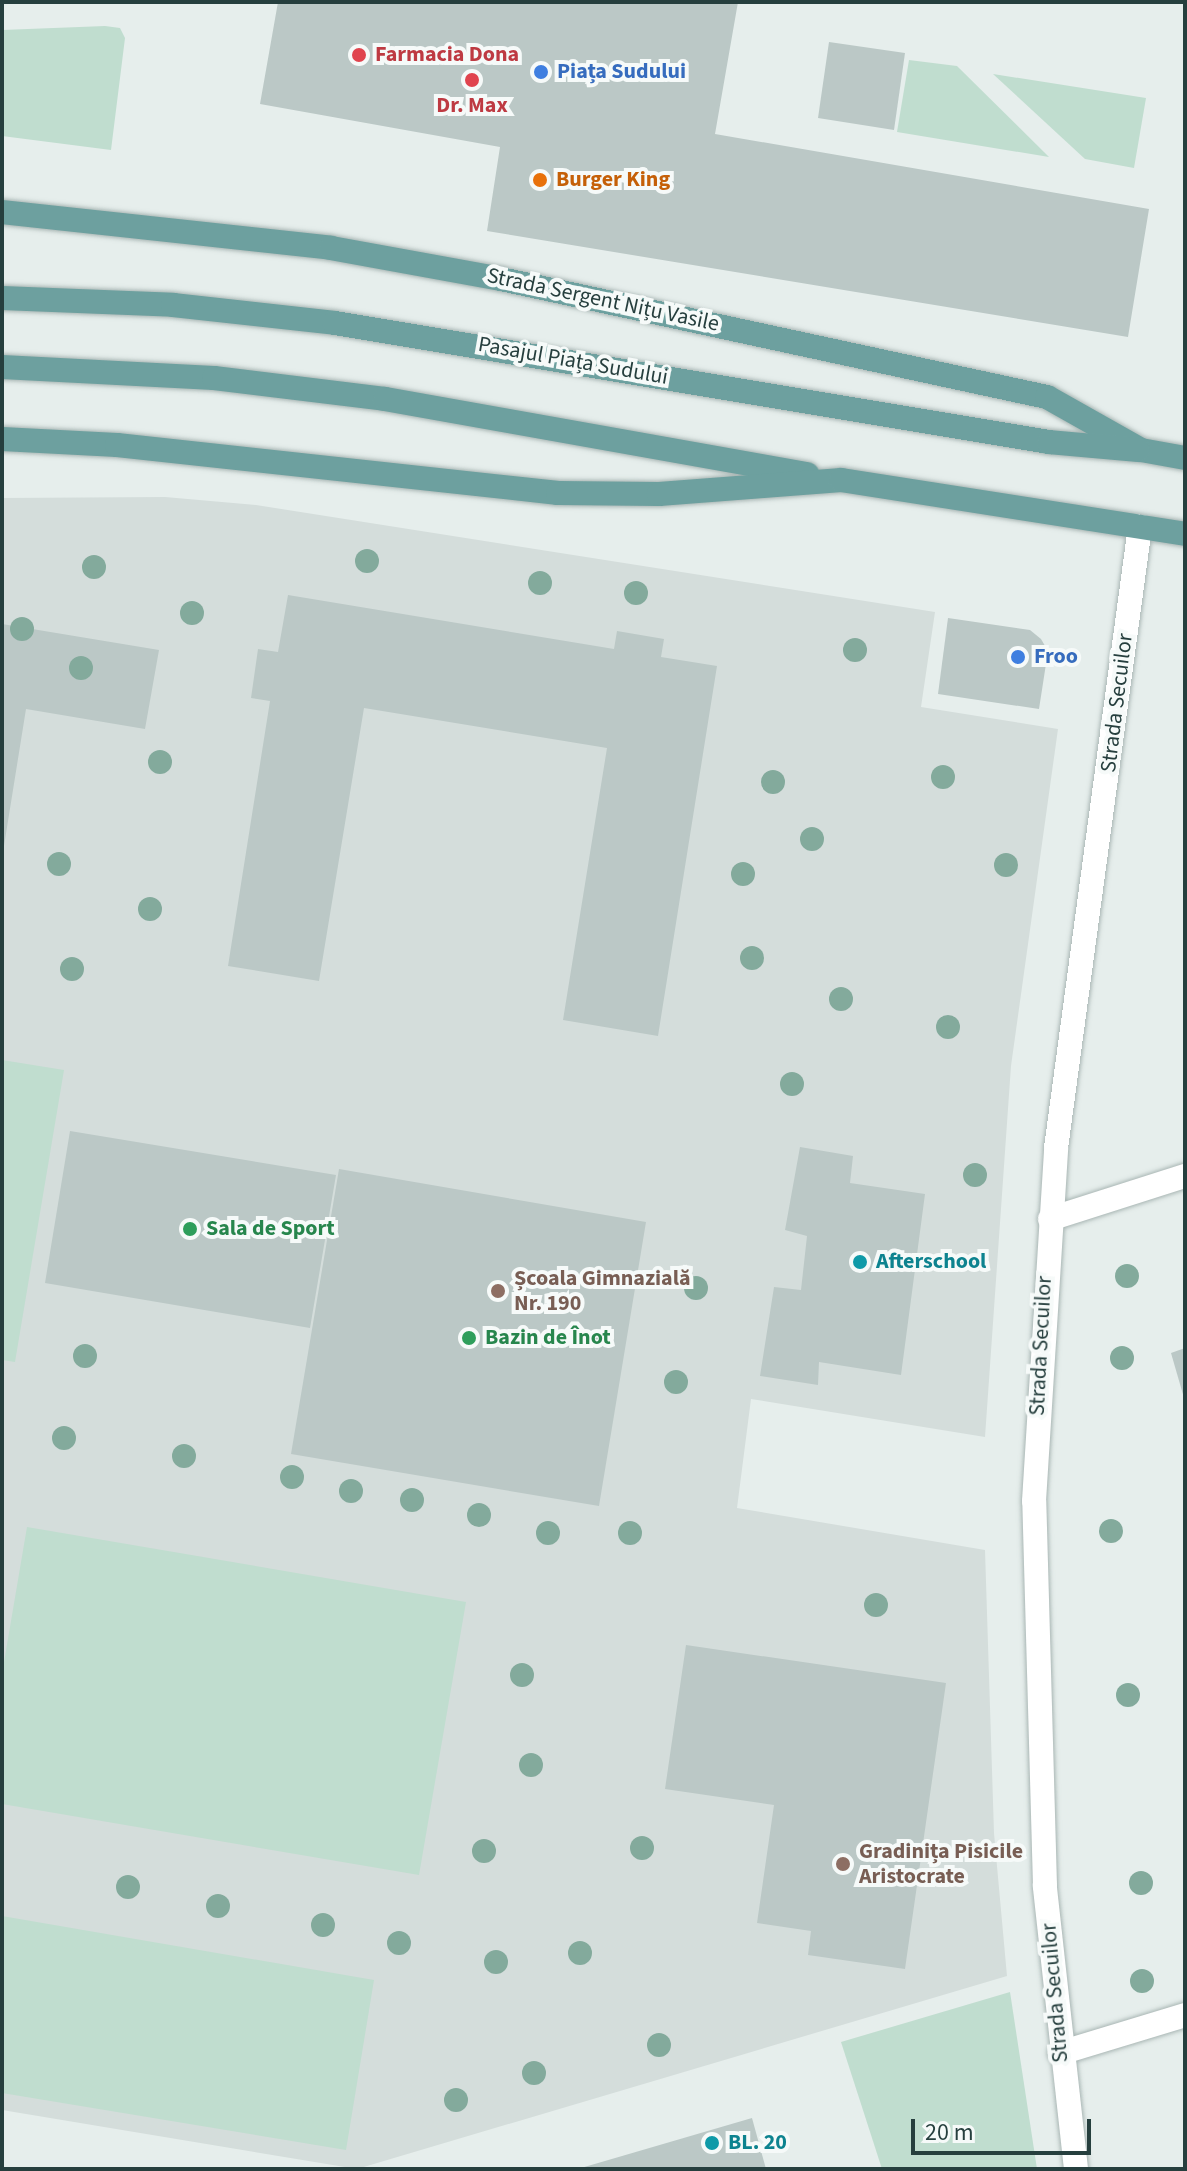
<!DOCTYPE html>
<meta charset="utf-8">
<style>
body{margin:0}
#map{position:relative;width:1187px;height:2171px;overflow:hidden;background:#e6eeec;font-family:"Source Sans 3",sans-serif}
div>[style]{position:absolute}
.built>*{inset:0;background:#d4dddb}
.green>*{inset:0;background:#c0ddcf}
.building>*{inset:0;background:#bbc8c6}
.roads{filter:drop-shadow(0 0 2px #a9b6b4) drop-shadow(0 0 2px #a9b6b4)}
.minor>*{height:24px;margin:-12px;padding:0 12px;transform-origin:12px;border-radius:12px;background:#fff}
.major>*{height:24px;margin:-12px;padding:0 12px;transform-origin:12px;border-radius:12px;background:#6da09f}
.trees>*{width:24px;height:24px;margin:-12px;border-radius:50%;background:#83aa9c}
.dots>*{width:22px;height:22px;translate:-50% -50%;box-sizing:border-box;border:4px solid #f6faf9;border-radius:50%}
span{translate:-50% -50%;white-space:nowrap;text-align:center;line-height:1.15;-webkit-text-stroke:8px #f6faf9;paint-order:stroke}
.health-label{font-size:22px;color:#be3a42;font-weight:700}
.left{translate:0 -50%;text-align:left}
.shop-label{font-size:22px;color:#366cbe;font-weight:700}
.food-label{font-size:22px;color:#c56008;font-weight:700}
.street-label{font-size:22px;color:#263f3e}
.leisure-label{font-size:22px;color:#27864d;font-weight:700}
.culture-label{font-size:22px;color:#0d838f;font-weight:700}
.education-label{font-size:22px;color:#785e54;font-weight:700}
.frame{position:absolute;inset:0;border:4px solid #263f3e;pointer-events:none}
.scale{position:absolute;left:911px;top:2119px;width:180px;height:36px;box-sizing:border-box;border:4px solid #263f3e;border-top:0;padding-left:10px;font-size:24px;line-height:28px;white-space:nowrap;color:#263f3e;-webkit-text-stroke:6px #f6faf9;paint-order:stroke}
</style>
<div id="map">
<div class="built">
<i style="clip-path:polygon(165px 497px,256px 505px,935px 612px,921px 707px,1058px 729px,1011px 1066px,985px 1437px,751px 1399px,737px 1508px,985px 1550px,994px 1833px,1007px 1976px,357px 2169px,2px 2110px,2px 498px)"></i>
</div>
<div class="green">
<i style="clip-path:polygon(105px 26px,120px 28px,125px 38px,111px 150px,2px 136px,2px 30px)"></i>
<i style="clip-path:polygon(909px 60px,957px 66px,1049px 157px,897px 132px)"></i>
<i style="clip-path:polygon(993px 74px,1146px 98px,1134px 168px,1085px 159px)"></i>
<i style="clip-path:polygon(2px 1060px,64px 1070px,15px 1362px,2px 1360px)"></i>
<i style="clip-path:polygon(27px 1527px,466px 1602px,419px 1875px,2px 1804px,2px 1674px)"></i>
<i style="clip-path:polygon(2px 1916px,374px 1980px,346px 2150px,2px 2093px)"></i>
<i style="clip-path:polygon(1010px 1992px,1037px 2169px,882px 2169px,841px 2042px)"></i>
</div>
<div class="building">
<i style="clip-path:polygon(278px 2px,738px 2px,715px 134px,1149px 209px,1128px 337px,487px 231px,500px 147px,260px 104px)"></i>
<i style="clip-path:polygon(829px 42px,905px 53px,894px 130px,818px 118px)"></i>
<i style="clip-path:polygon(288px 595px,614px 649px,617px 631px,664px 639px,661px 657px,717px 666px,658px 1036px,563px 1020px,607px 748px,364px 708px,319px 981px,228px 966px,270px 701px,251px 698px,258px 649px,278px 652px)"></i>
<i style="clip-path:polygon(948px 618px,1030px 630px,1041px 639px,1048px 651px,1039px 709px,938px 694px)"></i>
<i style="clip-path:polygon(2px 624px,159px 650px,145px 729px,26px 709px,4px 846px)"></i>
<i style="clip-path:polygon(70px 1131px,336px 1175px,310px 1328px,45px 1283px)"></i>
<i style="clip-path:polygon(800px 1147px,853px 1156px,850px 1183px,925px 1194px,901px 1375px,819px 1362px,818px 1385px,760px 1376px,774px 1287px,801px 1290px,807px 1236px,785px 1230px)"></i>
<i style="clip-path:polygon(339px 1169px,646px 1222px,599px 1506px,291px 1454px)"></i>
<i style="clip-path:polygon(1185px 1348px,1185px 1398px,1184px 1398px,1171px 1353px)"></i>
<i style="clip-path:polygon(686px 1645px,946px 1683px,905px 1969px,808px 1955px,811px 1931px,757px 1923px,774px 1805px,665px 1789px)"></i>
<i style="clip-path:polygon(752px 2118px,766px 2169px,581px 2169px,581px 2168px)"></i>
</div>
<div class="roads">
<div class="minor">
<i style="left:1050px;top:1219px;width:142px;rotate:-17.7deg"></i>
<i style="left:1060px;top:2053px;width:131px;rotate:-16.9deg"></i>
<i style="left:1076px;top:2169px;width:285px;rotate:-96.3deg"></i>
<i style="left:1045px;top:1886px;width:385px;rotate:-91.6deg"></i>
<i style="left:1034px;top:1501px;width:354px;rotate:-86.4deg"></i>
<i style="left:1056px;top:1148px;width:627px;rotate:-82.3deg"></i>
</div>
<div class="major">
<i style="left:2px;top:212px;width:331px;rotate:6.2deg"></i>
<i style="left:331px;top:248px;width:173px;rotate:10.3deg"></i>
<i style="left:501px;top:279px;width:559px;rotate:12.2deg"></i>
<i style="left:1047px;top:397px;width:108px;rotate:29.4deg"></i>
<i style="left:1141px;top:450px;width:45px;rotate:10.3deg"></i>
<i style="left:2px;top:298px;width:171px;rotate:2.3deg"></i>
<i style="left:173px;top:305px;width:163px;rotate:6.3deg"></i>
<i style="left:335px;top:323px;width:724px;rotate:9.46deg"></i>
<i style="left:1049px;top:442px;width:89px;rotate:5.1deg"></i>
<i style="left:2px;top:367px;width:212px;rotate:3deg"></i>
<i style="left:214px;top:378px;width:172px;rotate:7deg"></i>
<i style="left:385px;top:399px;width:429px;rotate:10.1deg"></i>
<i style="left:2px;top:439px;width:115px;rotate:3deg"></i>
<i style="left:117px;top:445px;width:444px;rotate:6.2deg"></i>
<i style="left:558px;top:493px;width:101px;rotate:0.6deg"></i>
<i style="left:659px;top:494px;width:183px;rotate:-4.4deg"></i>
<i style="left:841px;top:480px;width:348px;rotate:8.9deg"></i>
</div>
</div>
<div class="trees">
<i style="left:367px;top:561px"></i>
<i style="left:94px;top:567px"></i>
<i style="left:540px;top:583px"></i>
<i style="left:636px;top:593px"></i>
<i style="left:192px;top:613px"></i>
<i style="left:22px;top:629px"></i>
<i style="left:855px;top:650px"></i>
<i style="left:81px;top:668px"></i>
<i style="left:160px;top:762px"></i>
<i style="left:943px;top:777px"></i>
<i style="left:773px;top:782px"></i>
<i style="left:812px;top:839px"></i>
<i style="left:59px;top:864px"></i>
<i style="left:1006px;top:865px"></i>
<i style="left:743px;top:874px"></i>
<i style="left:150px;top:909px"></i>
<i style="left:752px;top:958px"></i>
<i style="left:72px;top:969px"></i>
<i style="left:841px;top:999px"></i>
<i style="left:948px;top:1027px"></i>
<i style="left:792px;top:1084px"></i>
<i style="left:975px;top:1175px"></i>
<i style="left:1127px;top:1276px"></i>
<i style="left:696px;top:1288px"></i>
<i style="left:85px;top:1356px"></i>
<i style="left:1122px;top:1358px"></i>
<i style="left:676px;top:1382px"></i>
<i style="left:64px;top:1438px"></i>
<i style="left:184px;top:1456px"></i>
<i style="left:292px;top:1477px"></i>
<i style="left:351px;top:1491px"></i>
<i style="left:412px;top:1500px"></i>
<i style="left:479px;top:1515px"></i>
<i style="left:1111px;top:1531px"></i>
<i style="left:548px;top:1533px"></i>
<i style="left:630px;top:1533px"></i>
<i style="left:876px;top:1605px"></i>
<i style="left:522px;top:1675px"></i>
<i style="left:1128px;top:1695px"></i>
<i style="left:531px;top:1765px"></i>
<i style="left:642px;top:1848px"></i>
<i style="left:484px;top:1851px"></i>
<i style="left:1141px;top:1883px"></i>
<i style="left:128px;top:1887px"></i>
<i style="left:218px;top:1906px"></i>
<i style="left:323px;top:1925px"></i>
<i style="left:399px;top:1943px"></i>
<i style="left:580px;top:1953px"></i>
<i style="left:496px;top:1962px"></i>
<i style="left:1142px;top:1981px"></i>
<i style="left:659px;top:2045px"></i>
<i style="left:534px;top:2073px"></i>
<i style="left:456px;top:2100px"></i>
</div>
<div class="dots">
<i style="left:359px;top:55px;background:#e0444e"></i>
<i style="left:541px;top:72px;background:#3f7fe0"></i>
<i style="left:472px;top:80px;background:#e0444e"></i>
<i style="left:540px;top:180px;background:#e8710a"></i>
<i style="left:1018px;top:657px;background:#3f7fe0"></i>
<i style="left:190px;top:1229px;background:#2e9e5b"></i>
<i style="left:860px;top:1262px;background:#0f9aa8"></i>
<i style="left:498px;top:1291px;background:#8d6e63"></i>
<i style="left:469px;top:1338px;background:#2e9e5b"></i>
<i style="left:843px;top:1864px;background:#8d6e63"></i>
<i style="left:712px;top:2143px;background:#0f9aa8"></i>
</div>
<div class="health-label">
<span class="left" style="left:375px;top:55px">Farmacia Dona</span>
<span style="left:472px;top:106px">Dr. Max</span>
</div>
<div class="shop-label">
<span class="left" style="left:557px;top:72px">Piața Sudului</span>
<span class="left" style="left:1034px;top:657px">Froo</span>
</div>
<div class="food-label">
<span class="left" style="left:556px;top:180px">Burger King</span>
</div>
<div class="street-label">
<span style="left:603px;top:300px;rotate:12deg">Strada Sergent Nițu Vasile</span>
<span style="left:573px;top:361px;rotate:10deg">Pasajul Piața Sudului</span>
<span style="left:1117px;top:703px;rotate:-83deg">Strada Secuilor</span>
<span style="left:1041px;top:1346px;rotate:-87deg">Strada Secuilor</span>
<span style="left:1055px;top:1993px;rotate:-95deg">Strada Secuilor</span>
</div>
<div class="leisure-label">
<span class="left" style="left:206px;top:1229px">Sala de Sport</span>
<span class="left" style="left:485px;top:1338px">Bazin de Înot</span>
</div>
<div class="culture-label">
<span class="left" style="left:876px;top:1262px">Afterschool</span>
<span class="left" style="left:728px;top:2143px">BL. 20</span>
</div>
<div class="education-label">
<span class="left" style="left:514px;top:1291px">Școala Gimnazială<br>Nr. 190</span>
<span class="left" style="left:859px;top:1864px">Gradinița Pisicile<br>Aristocrate</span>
</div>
<div class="frame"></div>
<div class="scale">20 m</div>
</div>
